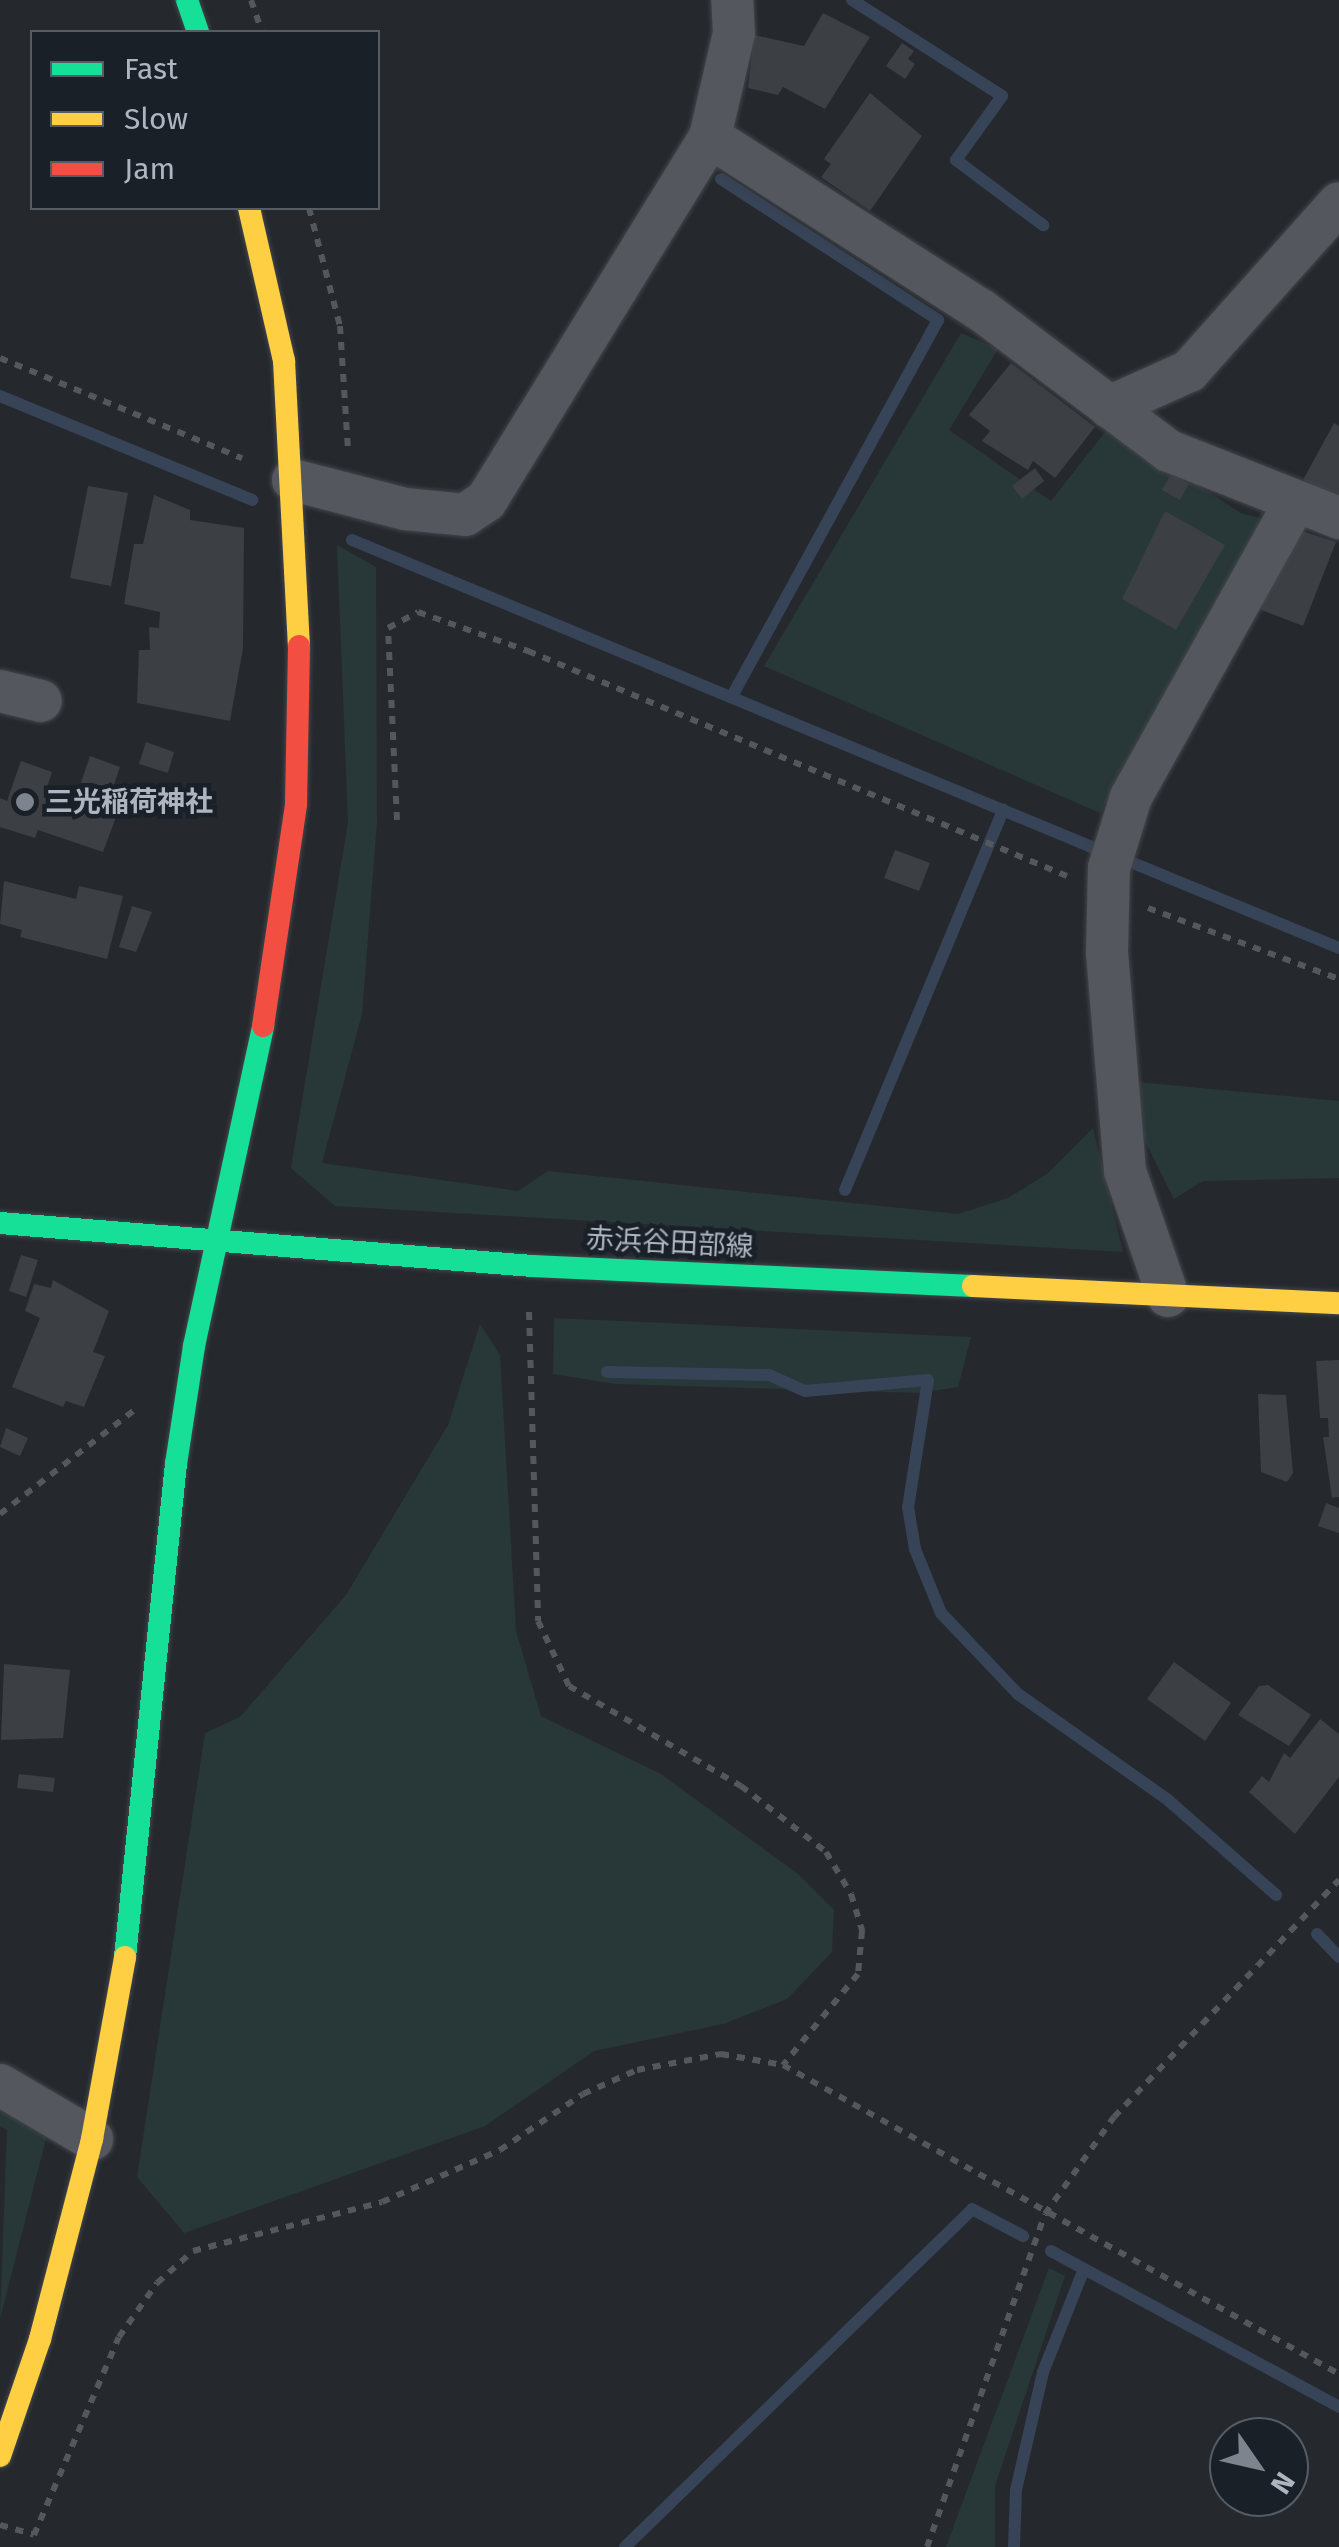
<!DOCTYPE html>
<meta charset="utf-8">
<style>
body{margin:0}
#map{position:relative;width:1339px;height:2547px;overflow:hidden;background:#25292e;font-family:"Fira Sans","Noto Sans JP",sans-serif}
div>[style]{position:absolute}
.green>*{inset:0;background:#283737}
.stream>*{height:12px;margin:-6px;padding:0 6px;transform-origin:6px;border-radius:6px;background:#374356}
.building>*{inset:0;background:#3c3f44}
.path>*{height:6px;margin-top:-3px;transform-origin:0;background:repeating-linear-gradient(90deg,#54575b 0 8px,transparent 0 16px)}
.roads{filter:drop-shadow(0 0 2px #424549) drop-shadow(0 0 2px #424549)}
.street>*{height:42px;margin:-21px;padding:0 21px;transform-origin:21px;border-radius:21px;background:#54575d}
.fast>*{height:22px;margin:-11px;padding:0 11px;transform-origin:11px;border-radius:11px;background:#16e098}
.slow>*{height:22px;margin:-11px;padding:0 11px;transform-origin:11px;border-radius:11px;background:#ffcf43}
.jam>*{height:22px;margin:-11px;padding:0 11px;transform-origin:11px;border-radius:11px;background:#f24e42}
.dots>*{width:28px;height:28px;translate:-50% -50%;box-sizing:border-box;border:5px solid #1a2028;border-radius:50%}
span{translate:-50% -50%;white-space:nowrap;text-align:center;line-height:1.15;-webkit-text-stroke:9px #1a2028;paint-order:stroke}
.poi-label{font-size:28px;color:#aeb5c0;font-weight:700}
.left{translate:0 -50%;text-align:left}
.street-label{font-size:28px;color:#aeb5c0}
.legend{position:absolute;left:30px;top:30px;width:350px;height:180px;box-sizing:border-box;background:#1a2028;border:2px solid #555c65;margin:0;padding:12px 18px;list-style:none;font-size:30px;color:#aeb5c0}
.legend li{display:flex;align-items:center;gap:20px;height:50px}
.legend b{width:50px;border:2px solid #555c65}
.north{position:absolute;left:1209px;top:2417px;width:100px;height:100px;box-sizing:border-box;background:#1a2028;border:2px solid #555c65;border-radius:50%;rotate:124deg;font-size:28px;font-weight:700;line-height:40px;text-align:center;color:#aeb5c0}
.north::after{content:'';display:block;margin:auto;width:35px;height:45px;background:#7e848d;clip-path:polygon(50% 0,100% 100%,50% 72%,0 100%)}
</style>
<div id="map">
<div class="green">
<i style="clip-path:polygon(961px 333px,998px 349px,949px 430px,1051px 501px,1109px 427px,1241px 513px,1264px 519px,1100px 813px,764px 666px)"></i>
<i style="clip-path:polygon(337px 545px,376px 567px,377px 822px,362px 1014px,322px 1163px,518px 1191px,548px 1171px,958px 1214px,1008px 1198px,1047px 1174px,1093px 1128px,1123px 1252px,335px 1206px,291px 1168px,348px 822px)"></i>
<i style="clip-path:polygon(1138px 1082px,1339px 1101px,1339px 1178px,1203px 1181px,1174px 1199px,1143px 1137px)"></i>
<i style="clip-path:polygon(554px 1318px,971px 1337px,958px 1387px,918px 1393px,616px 1384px,553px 1374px)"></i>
<i style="clip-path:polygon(480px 1324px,500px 1355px,516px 1631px,541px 1716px,661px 1774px,798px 1874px,834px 1910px,832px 1952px,787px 1999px,723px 2024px,594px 2051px,485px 2126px,184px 2233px,137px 2177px,205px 1733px,240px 1717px,346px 1595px,448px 1425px)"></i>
<i style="clip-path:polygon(0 2105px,47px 2135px,0 2319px,7px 2130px,0 2126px)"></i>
<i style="clip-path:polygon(1049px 2268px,1065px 2276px,995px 2486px,995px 2547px,946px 2547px)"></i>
</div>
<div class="stream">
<i style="left:852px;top:0;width:178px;rotate:32.6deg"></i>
<i style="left:1002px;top:96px;width:79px;rotate:125.7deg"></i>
<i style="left:956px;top:160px;width:109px;rotate:36.8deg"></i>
<i style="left:721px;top:179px;width:259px;rotate:33deg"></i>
<i style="left:938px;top:320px;width:430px;rotate:118.7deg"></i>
<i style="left:0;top:396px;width:273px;rotate:22.4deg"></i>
<i style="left:352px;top:540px;width:809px;rotate:22.54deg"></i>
<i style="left:1133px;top:863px;width:223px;rotate:22.4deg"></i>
<i style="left:845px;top:1190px;width:412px;rotate:-67.4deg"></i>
<i style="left:607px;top:1372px;width:162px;rotate:1.1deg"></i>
<i style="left:769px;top:1375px;width:39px;rotate:24deg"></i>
<i style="left:805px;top:1391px;width:123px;rotate:-5.1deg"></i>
<i style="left:928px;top:1380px;width:129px;rotate:98.9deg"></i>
<i style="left:908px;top:1507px;width:43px;rotate:80.5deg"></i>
<i style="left:915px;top:1549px;width:69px;rotate:67.9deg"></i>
<i style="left:941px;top:1613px;width:112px;rotate:46.5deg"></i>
<i style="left:1018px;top:1694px;width:184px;rotate:35.2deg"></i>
<i style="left:1168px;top:1800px;width:144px;rotate:41.3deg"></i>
<i style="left:1317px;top:1934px;width:32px;rotate:46deg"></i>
<i style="left:1051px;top:2251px;width:328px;rotate:28.4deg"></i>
<i style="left:625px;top:2547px;width:484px;rotate:-44.2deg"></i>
<i style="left:972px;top:2209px;width:58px;rotate:27.9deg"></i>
<i style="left:1014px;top:2547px;width:57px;rotate:-88deg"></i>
<i style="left:1016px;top:2490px;width:121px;rotate:-77.1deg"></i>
<i style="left:1043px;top:2372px;width:111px;rotate:-68.3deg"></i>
</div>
<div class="building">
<i style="clip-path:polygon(823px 13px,870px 37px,825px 109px,783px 87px,778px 95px,748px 88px,754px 35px,804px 46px)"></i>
<i style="clip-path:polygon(902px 43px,914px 51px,908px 59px,915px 64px,905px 79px,886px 66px)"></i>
<i style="clip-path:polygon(870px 93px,922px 136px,870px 211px,821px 177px,831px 164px,824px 159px)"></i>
<i style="clip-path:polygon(1011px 363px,1095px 427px,1055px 478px,1033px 461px,1028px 470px,982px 441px,990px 431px,969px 415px)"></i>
<i style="clip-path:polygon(1334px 423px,1339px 426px,1339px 500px,1303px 480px)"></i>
<i style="clip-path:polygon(1035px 468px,1044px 481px,1022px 499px,1012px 486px)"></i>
<i style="clip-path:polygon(1171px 474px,1189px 484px,1180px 500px,1162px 490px)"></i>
<i style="clip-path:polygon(88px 486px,128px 493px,111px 586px,70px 578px)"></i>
<i style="clip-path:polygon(154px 495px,190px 510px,190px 520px,244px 528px,243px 648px,230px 721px,137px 703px,139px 650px,150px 650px,149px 627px,159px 628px,160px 612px,124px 604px,134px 544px,143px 544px)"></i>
<i style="clip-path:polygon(1165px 511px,1225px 545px,1176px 630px,1122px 599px)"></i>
<i style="clip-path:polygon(1296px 529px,1336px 542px,1303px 626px,1259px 609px)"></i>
<i style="clip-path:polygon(146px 742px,174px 752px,168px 773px,139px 764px)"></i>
<i style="clip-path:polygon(90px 756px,120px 767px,107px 805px,119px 809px,103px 852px,38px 830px,35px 838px,0 827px,0 798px,7px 801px,21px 761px,52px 772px,44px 796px,64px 803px,66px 795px,76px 797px)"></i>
<i style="clip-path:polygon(895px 850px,930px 863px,919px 891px,884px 878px)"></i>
<i style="clip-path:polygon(4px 881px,76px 899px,79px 886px,123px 896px,107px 959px,20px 937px,22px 930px,0 924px)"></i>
<i style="clip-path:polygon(132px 906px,152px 912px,136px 952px,119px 947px)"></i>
<i style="clip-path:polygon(21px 1255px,38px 1260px,26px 1297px,9px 1291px)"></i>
<i style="clip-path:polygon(53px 1280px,109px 1311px,93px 1352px,105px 1356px,84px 1407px,66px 1401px,63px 1407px,12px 1387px,40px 1318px,25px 1311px,34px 1284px,51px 1288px)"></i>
<i style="clip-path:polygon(1339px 1360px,1339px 1497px,1332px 1498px,1323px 1437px,1329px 1437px,1328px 1418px,1320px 1418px,1316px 1361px)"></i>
<i style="clip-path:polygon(1258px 1394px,1286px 1395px,1293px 1473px,1287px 1482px,1261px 1472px)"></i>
<i style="clip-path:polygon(6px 1428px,28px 1438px,20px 1456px,0 1447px)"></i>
<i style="clip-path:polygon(1326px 1503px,1339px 1508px,1339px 1533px,1318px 1526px)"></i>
<i style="clip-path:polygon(1174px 1662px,1231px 1703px,1205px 1741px,1147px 1699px)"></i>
<i style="clip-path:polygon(4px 1664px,70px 1670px,63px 1738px,1px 1740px)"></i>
<i style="clip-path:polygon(1268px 1685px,1311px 1715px,1289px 1746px,1238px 1715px,1259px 1686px)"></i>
<i style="clip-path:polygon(1320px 1719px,1339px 1734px,1339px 1777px,1295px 1834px,1249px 1792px,1262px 1776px,1269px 1782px,1284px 1753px,1290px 1758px)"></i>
<i style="clip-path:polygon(19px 1774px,55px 1778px,53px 1792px,17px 1788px)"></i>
</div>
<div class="path">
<i style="left:251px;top:0;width:34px;rotate:71deg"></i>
<i style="left:309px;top:208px;width:122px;rotate:75.3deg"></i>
<i style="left:340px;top:326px;width:124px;rotate:86.3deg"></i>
<i style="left:0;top:358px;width:262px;rotate:22.5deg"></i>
<i style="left:397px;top:820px;width:192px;rotate:-92.7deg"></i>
<i style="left:388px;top:628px;width:34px;rotate:-28deg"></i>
<i style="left:418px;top:612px;width:117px;rotate:19.5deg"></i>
<i style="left:528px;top:651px;width:584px;rotate:22.66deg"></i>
<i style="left:1148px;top:908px;width:204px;rotate:20.4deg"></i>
<i style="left:529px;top:1312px;width:309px;rotate:88.3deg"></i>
<i style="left:538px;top:1621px;width:72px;rotate:64.5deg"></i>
<i style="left:569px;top:1686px;width:199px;rotate:30.2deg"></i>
<i style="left:741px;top:1786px;width:108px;rotate:37.8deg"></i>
<i style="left:826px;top:1852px;width:49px;rotate:59.2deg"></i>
<i style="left:851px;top:1894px;width:39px;rotate:73deg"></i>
<i style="left:862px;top:1931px;width:43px;rotate:95.3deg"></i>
<i style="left:858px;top:1974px;width:118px;rotate:129.5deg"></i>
<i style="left:0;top:1514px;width:173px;rotate:-37.7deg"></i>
<i style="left:0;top:2525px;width:35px;rotate:16deg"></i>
<i style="left:34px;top:2535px;width:215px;rotate:-66.8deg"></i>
<i style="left:119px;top:2337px;width:66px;rotate:-54.9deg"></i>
<i style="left:157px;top:2283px;width:48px;rotate:-41.6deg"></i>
<i style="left:193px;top:2251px;width:195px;rotate:-14.5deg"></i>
<i style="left:382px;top:2202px;width:129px;rotate:-23.8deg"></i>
<i style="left:500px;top:2150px;width:100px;rotate:-34deg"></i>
<i style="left:583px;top:2094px;width:59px;rotate:-24deg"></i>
<i style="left:637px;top:2070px;width:86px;rotate:-10.8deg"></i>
<i style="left:721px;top:2054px;width:63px;rotate:10.1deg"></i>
<i style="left:783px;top:2065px;width:636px;rotate:29.06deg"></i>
<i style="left:927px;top:2547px;width:353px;rotate:-70.5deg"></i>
<i style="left:1045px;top:2214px;width:119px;rotate:-54.6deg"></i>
<i style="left:1114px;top:2117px;width:327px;rotate:-46.5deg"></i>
</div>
<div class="roads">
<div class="street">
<i style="left:710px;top:137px;width:322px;rotate:32.6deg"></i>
<i style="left:981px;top:310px;width:235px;rotate:36.9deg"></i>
<i style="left:1169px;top:451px;width:183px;rotate:21.5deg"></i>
<i style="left:1109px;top:407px;width:88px;rotate:-24.2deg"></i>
<i style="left:1189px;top:371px;width:225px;rotate:-48.2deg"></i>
<i style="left:293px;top:480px;width:116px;rotate:14.5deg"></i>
<i style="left:405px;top:509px;width:60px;rotate:5.7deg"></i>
<i style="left:465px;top:515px;width:25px;rotate:-34deg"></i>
<i style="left:486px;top:501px;width:427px;rotate:-58.4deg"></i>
<i style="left:710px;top:137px;width:107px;rotate:-77deg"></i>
<i style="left:734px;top:33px;width:33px;rotate:-93deg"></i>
<i style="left:0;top:691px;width:42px;rotate:13.7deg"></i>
<i style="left:1168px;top:1296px;width:132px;rotate:-109deg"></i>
<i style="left:1125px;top:1171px;width:219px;rotate:-94.7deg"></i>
<i style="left:1107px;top:953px;width:85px;rotate:-88.7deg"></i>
<i style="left:1109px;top:868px;width:74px;rotate:-72.8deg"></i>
<i style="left:1131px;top:797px;width:338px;rotate:-60.9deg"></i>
<i style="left:0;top:2085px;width:107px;rotate:30.4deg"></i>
</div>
<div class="fast">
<i style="left:187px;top:0;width:34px;rotate:71deg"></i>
<i style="left:0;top:1223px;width:534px;rotate:4.62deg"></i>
<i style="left:532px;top:1266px;width:441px;rotate:2.6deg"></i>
<i style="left:125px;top:1957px;width:496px;rotate:-84.1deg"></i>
<i style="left:176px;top:1464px;width:119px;rotate:-81.3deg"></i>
<i style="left:194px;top:1346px;width:327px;rotate:-77.8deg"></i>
</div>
<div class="slow">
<i style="left:249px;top:208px;width:157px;rotate:77.1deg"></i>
<i style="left:284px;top:361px;width:285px;rotate:87deg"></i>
<i style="left:973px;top:1286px;width:366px;rotate:2.7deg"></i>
<i style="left:0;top:2456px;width:124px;rotate:-71.1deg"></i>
<i style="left:40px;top:2339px;width:207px;rotate:-75.4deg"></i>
<i style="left:92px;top:2139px;width:185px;rotate:-79.7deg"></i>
</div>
<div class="jam">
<i style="left:263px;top:1026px;width:224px;rotate:-81.5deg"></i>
<i style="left:296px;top:804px;width:158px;rotate:-88.9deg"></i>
</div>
</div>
<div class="dots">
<i style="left:25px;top:802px;background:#7e848d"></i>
</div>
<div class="poi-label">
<span class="left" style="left:45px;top:802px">三光稲荷神社</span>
</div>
<div class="street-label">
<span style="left:670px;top:1243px;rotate:3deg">赤浜谷田部線</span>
</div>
<ul class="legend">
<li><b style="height:12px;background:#16e098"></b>Fast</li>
<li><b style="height:12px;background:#ffcf43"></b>Slow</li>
<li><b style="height:12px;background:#f24e42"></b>Jam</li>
</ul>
<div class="north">N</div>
</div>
